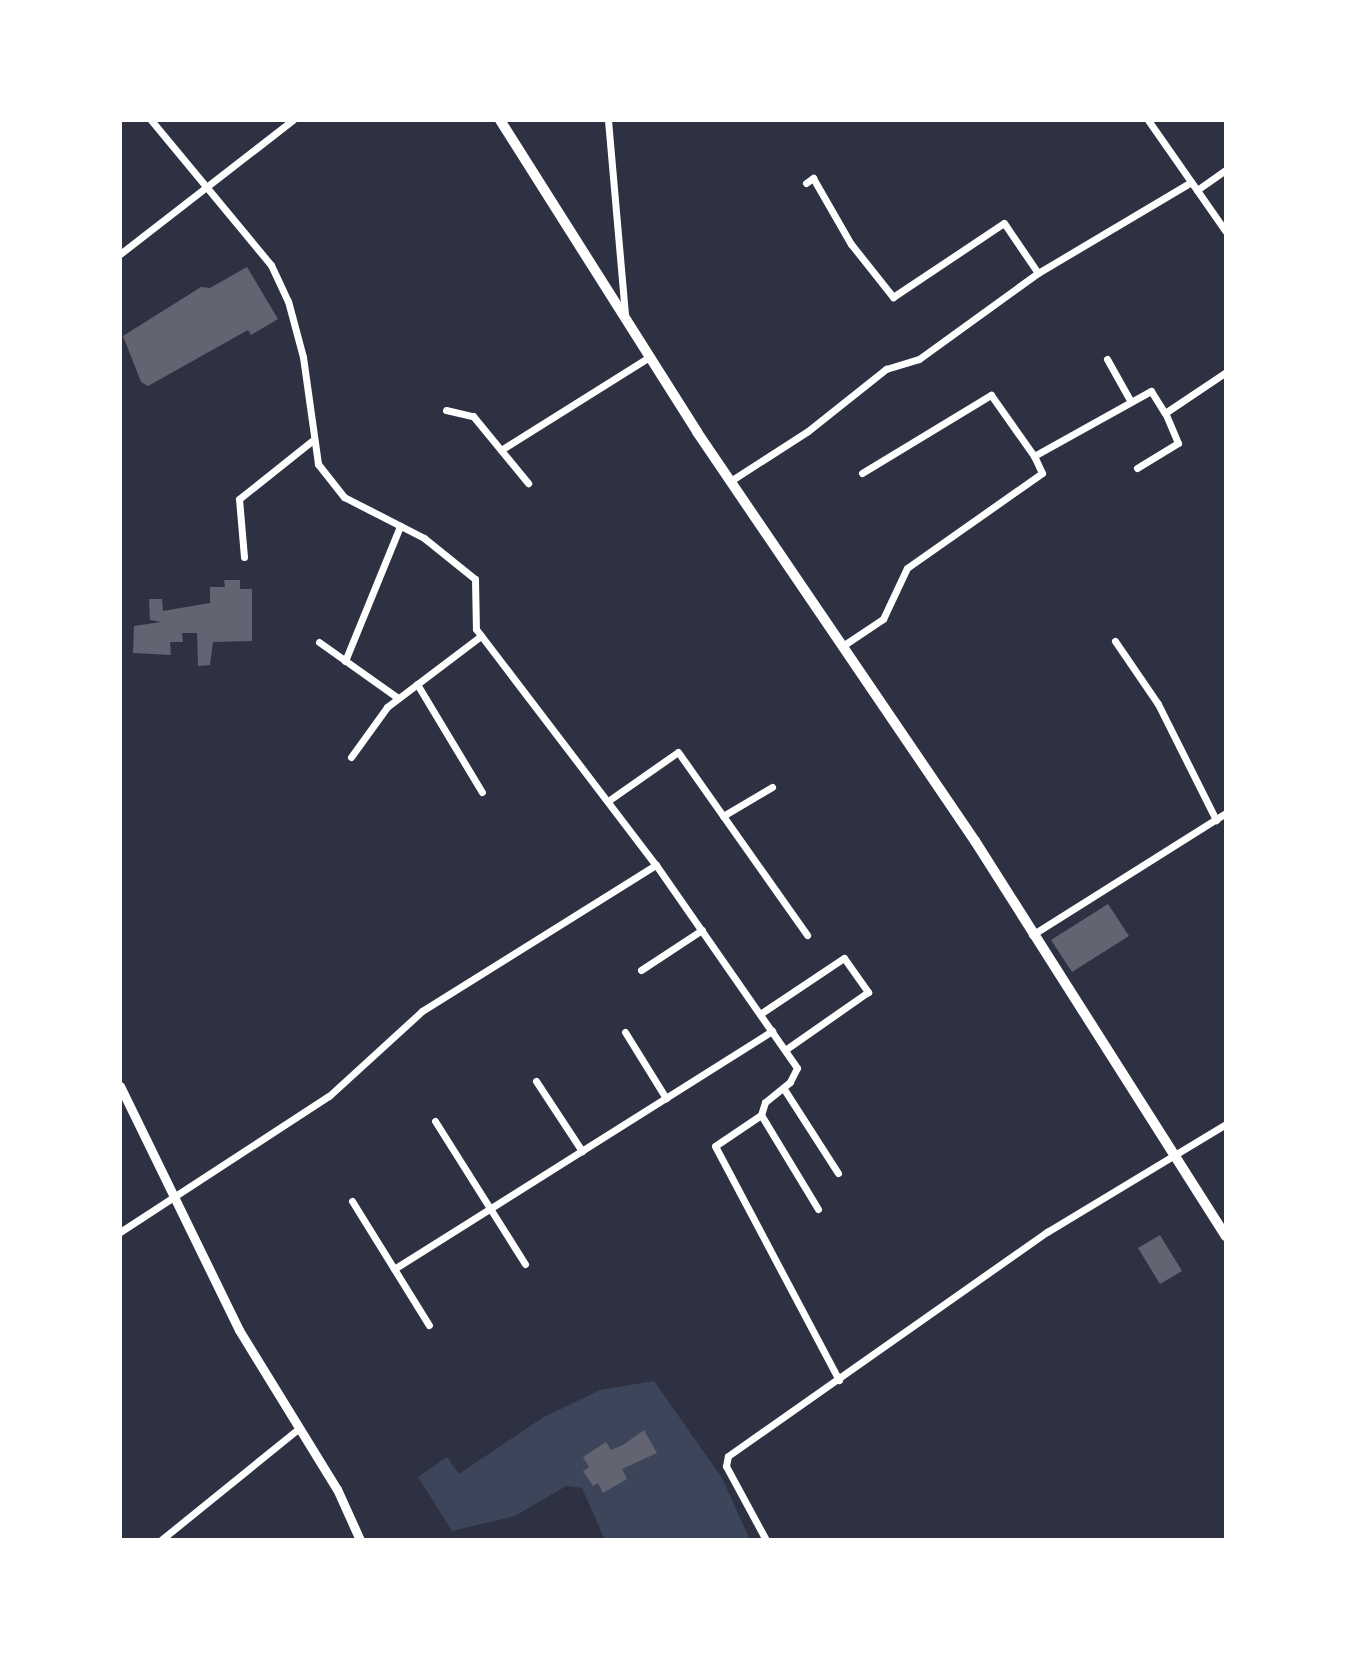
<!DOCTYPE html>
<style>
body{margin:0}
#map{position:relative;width:1346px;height:1660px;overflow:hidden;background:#2d3142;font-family:Mulish,sans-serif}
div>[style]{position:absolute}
.green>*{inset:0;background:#3c4559}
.building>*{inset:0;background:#626471}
.minor>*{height:7px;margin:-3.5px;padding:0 3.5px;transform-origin:3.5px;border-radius:3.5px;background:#fff}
.tertiary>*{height:9px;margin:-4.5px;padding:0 4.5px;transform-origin:4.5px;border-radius:4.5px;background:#fff}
.secondary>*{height:10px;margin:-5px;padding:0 5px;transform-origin:5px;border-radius:5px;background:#fff}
span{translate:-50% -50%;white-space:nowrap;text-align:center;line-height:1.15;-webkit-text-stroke:8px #fff;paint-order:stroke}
.frame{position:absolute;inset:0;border:122px solid #fff;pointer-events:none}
</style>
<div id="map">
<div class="green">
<i style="clip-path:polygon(654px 1381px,722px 1478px,750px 1540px,605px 1540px,582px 1488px,566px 1486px,515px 1516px,452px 1531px,418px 1477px,447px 1457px,459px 1474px,542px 1418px,600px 1390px)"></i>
</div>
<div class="building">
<i style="clip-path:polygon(247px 267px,278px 319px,251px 335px,248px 330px,148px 386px,141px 382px,123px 336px,201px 287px,210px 288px)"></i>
<i style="clip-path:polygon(224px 580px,240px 580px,240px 589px,252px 589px,252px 641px,213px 642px,210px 665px,198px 666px,197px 633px,182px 633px,183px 642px,170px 642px,171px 655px,133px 653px,134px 626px,161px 622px,150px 620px,149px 599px,162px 599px,163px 611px,210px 603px,210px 587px,225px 587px)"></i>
<i style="clip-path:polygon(1108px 904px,1129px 936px,1072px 972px,1051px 940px)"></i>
<i style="clip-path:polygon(1160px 1235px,1182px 1271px,1160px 1284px,1138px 1248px)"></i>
<i style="clip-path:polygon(644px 1430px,657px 1453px,622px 1469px,627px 1479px,603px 1493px,598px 1483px,593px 1486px,583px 1471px,589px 1467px,583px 1457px,606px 1442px,611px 1450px,623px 1445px)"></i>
</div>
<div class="minor">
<i style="left:151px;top:120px;width:188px;rotate:50.4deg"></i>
<i style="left:271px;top:265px;width:40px;rotate:65deg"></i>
<i style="left:288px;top:301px;width:58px;rotate:75deg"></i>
<i style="left:303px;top:357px;width:108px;rotate:82deg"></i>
<i style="left:318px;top:464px;width:42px;rotate:51.8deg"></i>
<i style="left:344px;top:497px;width:90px;rotate:27.1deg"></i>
<i style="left:424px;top:538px;width:65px;rotate:38.8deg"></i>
<i style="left:475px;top:579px;width:50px;rotate:88.9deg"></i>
<i style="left:476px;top:629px;width:297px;rotate:52.7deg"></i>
<i style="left:656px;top:865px;width:247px;rotate:55.2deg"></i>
<i style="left:797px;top:1068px;width:16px;rotate:117deg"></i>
<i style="left:790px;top:1082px;width:32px;rotate:141deg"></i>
<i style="left:765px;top:1102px;width:14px;rotate:107deg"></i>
<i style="left:608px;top:120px;width:196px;rotate:85deg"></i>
<i style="left:1148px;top:120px;width:136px;rotate:55.1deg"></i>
<i style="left:806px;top:183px;width:9px;rotate:-36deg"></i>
<i style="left:813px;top:178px;width:76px;rotate:60.1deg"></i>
<i style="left:851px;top:244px;width:68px;rotate:51.6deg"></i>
<i style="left:893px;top:297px;width:133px;rotate:-33.7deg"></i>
<i style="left:1004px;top:223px;width:60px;rotate:55.8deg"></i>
<i style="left:1197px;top:190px;width:35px;rotate:-35deg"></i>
<i style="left:120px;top:254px;width:219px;rotate:-37.8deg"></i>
<i style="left:1107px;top:359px;width:49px;rotate:60.8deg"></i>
<i style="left:446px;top:410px;width:28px;rotate:13deg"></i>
<i style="left:473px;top:416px;width:87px;rotate:50.6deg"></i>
<i style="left:501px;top:450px;width:175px;rotate:-32.1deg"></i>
<i style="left:1137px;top:468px;width:48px;rotate:-31.4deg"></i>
<i style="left:1178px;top:443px;width:33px;rotate:-113deg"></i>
<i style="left:862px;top:473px;width:151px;rotate:-31.2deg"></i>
<i style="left:991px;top:395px;width:75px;rotate:54.8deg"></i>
<i style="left:1034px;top:456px;width:134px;rotate:-29.1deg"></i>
<i style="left:1151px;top:391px;width:26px;rotate:58deg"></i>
<i style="left:1165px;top:413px;width:73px;rotate:-33.9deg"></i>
<i style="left:732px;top:480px;width:90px;rotate:-32.8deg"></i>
<i style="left:808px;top:431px;width:100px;rotate:-38.5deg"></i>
<i style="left:886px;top:369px;width:34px;rotate:-17deg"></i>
<i style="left:919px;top:359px;width:147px;rotate:-35.9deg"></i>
<i style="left:1038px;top:273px;width:178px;rotate:-30.7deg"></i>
<i style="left:244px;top:557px;width:58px;rotate:-94.9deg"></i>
<i style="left:239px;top:499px;width:93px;rotate:-38.5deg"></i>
<i style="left:1115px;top:641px;width:76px;rotate:55.7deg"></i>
<i style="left:1158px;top:704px;width:130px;rotate:63.4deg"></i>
<i style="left:319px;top:642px;width:97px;rotate:35.3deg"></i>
<i style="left:844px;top:645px;width:47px;rotate:-33.7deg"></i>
<i style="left:883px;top:619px;width:56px;rotate:-64.8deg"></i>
<i style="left:907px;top:568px;width:165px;rotate:-35.1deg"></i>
<i style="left:1042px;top:473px;width:19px;rotate:-115deg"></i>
<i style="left:345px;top:661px;width:146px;rotate:-67.8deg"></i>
<i style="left:417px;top:684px;width:126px;rotate:59deg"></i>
<i style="left:351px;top:757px;width:62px;rotate:-54.2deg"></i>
<i style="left:387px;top:707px;width:118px;rotate:-37.1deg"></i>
<i style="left:608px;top:801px;width:85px;rotate:-35deg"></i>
<i style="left:678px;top:752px;width:224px;rotate:54.8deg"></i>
<i style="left:723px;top:816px;width:57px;rotate:-30.6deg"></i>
<i style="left:1032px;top:935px;width:229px;rotate:-32.2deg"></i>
<i style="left:641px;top:970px;width:73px;rotate:-33.3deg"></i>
<i style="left:760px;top:1014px;width:101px;rotate:-33.7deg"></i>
<i style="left:844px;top:958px;width:42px;rotate:54.8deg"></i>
<i style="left:868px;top:992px;width:101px;rotate:145.1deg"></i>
<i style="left:625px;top:1032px;width:78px;rotate:58.2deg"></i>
<i style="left:536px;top:1081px;width:84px;rotate:56.7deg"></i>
<i style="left:784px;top:1089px;width:100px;rotate:57.3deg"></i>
<i style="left:435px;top:1121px;width:169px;rotate:57.8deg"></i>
<i style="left:352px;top:1201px;width:146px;rotate:58.2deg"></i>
<i style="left:818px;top:1209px;width:110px;rotate:-121.2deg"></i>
<i style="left:761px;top:1115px;width:55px;rotate:146deg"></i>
<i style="left:715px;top:1146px;width:265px;rotate:62.1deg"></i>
<i style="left:120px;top:1232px;width:249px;rotate:-33.1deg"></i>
<i style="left:329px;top:1096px;width:126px;rotate:-42.4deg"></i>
<i style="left:422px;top:1011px;width:276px;rotate:-32deg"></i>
<i style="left:394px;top:1269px;width:447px;rotate:-32.2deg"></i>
<i style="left:161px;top:1540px;width:175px;rotate:-39deg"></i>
<i style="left:766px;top:1540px;width:84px;rotate:-118.4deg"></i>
<i style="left:726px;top:1466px;width:10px;rotate:-79deg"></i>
<i style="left:728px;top:1456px;width:390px;rotate:-35.1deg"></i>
<i style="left:1047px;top:1232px;width:209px;rotate:-31.1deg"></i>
</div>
<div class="tertiary">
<i style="left:120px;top:1086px;width:271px;rotate:64deg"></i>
<i style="left:239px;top:1330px;width:187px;rotate:58.4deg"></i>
<i style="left:337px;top:1489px;width:56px;rotate:65.7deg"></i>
</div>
<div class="secondary">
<i style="left:500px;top:120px;width:369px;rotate:57.7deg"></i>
<i style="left:697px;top:432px;width:495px;rotate:55.8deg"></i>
<i style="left:975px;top:841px;width:468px;rotate:57.6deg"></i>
</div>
<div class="frame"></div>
</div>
